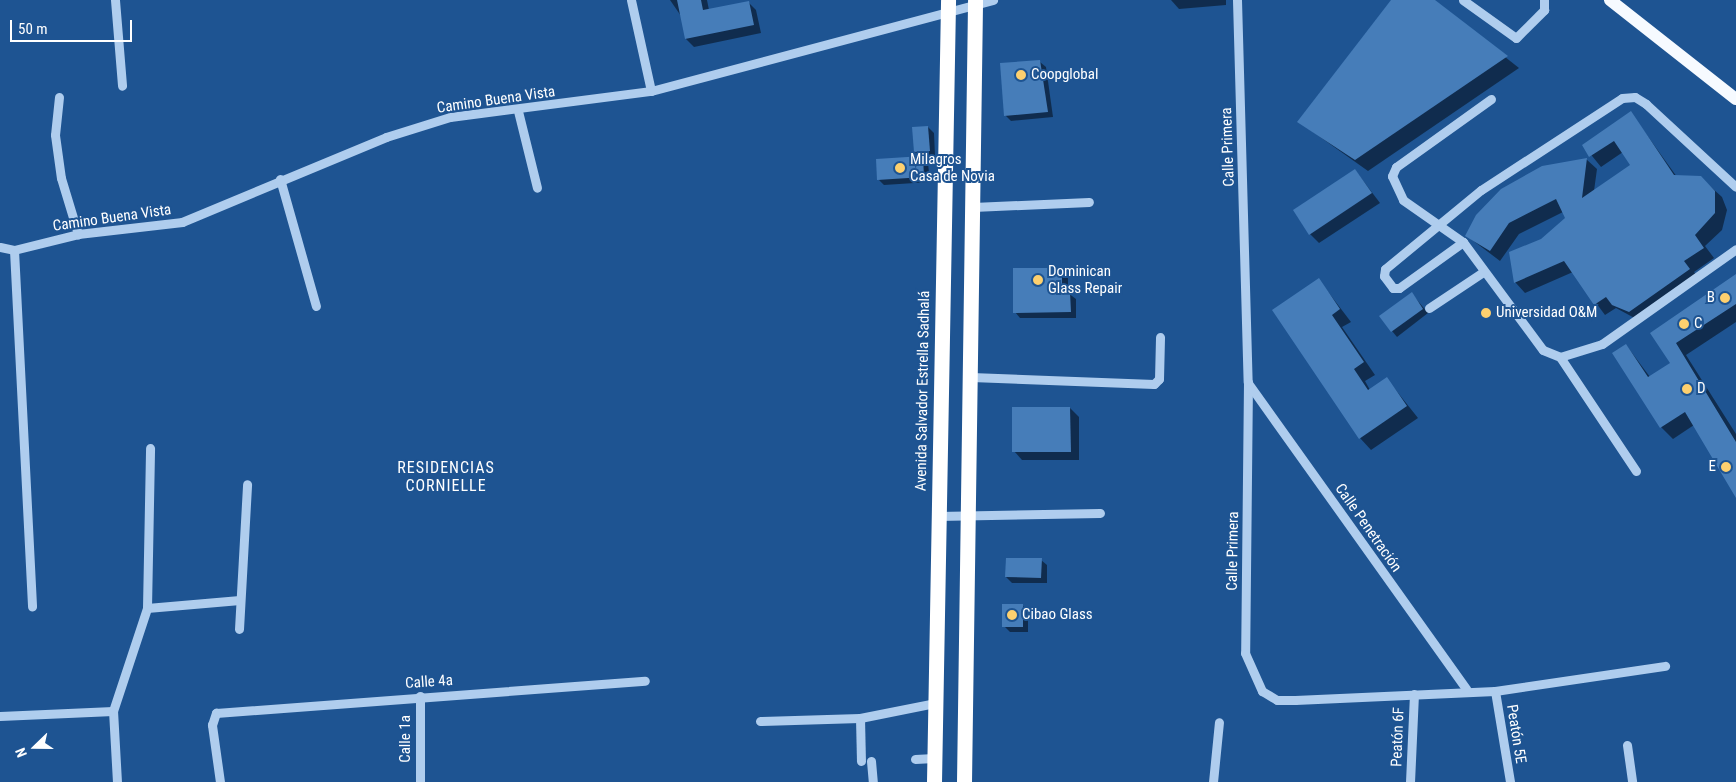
<!DOCTYPE html>
<meta charset="utf-8">
<style>
body{margin:0}
#map{position:relative;width:1736px;height:782px;overflow:hidden;background:#1e5492;font-family:"Roboto Condensed",sans-serif}
div>[style]{position:absolute}
.shadow>*{inset:0;background:#0007}
.building>*{inset:0;background:#467db9}
.minor>*{height:9px;margin:-4.5px;padding:0 4.5px;transform-origin:4.5px;border-radius:4.5px;background:#afcdee}
.major>*{height:12px;margin:-6px;padding:0 6px;transform-origin:6px;border-radius:6px;background:#f6faff}
.highway>*{height:15px;margin:-7.5px;padding:0 7.5px;transform-origin:7.5px;border-radius:7.5px;background:#fff}
.dots>*{width:14px;height:14px;translate:-50% -50%;box-sizing:border-box;border:2px solid #1e5492;border-radius:50%}
span{translate:-50% -50%;white-space:nowrap;text-align:center;line-height:1.15;-webkit-text-stroke:4px #1e5492;paint-order:stroke}
.poi-label{font-size:15px;color:#fff}
.left{translate:0 -50%;text-align:left}
.right{translate:-100% -50%;text-align:right}
.street-label{font-size:15px;color:#fff}
.neighbourhood-label{font-size:16px;color:#fff;letter-spacing:1px}
.north{position:absolute;left:10px;top:722px;width:50px;height:50px;-webkit-text-stroke:4px #1e5492;paint-order:stroke;rotate:248deg;font-size:14px;font-weight:700;line-height:20px;text-align:center;color:#fff}
.north::after{content:'';display:block;margin:auto;width:18px;height:22px;background:#fff;clip-path:polygon(50% 0,100% 100%,50% 72%,0 100%)}
.scale{position:absolute;left:10px;top:20px;width:122px;height:22px;box-sizing:border-box;border:2px solid #fff;border-top:0;padding-left:6px;font-size:15px;line-height:18px;white-space:nowrap;color:#fff;-webkit-text-stroke:4px #1e5492;paint-order:stroke}
</style>
<div id="map">
<div class="shadow">
<i style="clip-path:polygon(670px 0,707px 0,709px 10px,748px 2px,756px 10px,761px 33px,694px 47px,686px 39px,681px 16px)"></i>
<i style="clip-path:polygon(1171px 0,1226px 0,1226px 5px,1179px 9px)"></i>
<i style="clip-path:polygon(1393px 0,1433px 0,1519px 68px,1368px 171px,1299px 122px)"></i>
<i style="clip-path:polygon(1040px 62px,1046px 67px,1053px 117px,1011px 121px,1005px 115px)"></i>
<i style="clip-path:polygon(1631px 113px,1677px 177px,1700px 177px,1722px 197px,1727px 210px,1722px 230px,1705px 246px,1714px 258px,1694px 272px,1700px 280px,1640px 321px,1616px 308px,1605px 315px,1573px 272px,1525px 293px,1515px 282px,1542px 240px,1566px 218px,1563px 212px,1519px 234px,1500px 261px,1467px 236px,1586px 159px,1597px 169px,1594px 191px,1632px 166px,1623px 152px,1601px 167px,1584px 146px)"></i>
<i style="clip-path:polygon(928px 127px,934px 133px,935px 156px,923px 157px,928px 163px,930px 182px,884px 185px,879px 180px,921px 157px,915px 152px)"></i>
<i style="clip-path:polygon(1355px 170px,1380px 203px,1319px 243px,1310px 234px)"></i>
<i style="clip-path:polygon(1062px 269px,1068px 275px,1068px 293px,1076px 299px,1076px 318px,1020px 318px,1015px 312px)"></i>
<i style="clip-path:polygon(1736px 276px,1736px 322px,1686px 355px,1736px 434px,1736px 494px,1694px 425px,1673px 439px,1661px 427px,1626px 345px,1650px 377px,1671px 363px,1651px 333px)"></i>
<i style="clip-path:polygon(1319px 280px,1351px 322px,1342px 327px,1375px 375px,1365px 381px,1370px 390px,1387px 379px,1418px 418px,1371px 450px,1360px 438px)"></i>
<i style="clip-path:polygon(1412px 294px,1428px 313px,1397px 337px,1392px 331px)"></i>
<i style="clip-path:polygon(1070px 408px,1079px 417px,1079px 460px,1022px 460px,1014px 451px)"></i>
<i style="clip-path:polygon(1041px 560px,1047px 565px,1047px 583px,1012px 583px,1006px 577px)"></i>
<i style="clip-path:polygon(1022px 605px,1028px 611px,1028px 632px,1010px 632px,1004px 626px)"></i>
</div>
<div class="building">
<i style="clip-path:polygon(677px 0,701px 0,703px 10px,749px 1px,754px 25px,685px 39px)"></i>
<i style="clip-path:polygon(1391px 0,1435px 0,1508px 56px,1355px 160px,1297px 122px)"></i>
<i style="clip-path:polygon(1040px 60px,1048px 112px,1004px 116px,1000px 63px)"></i>
<i style="clip-path:polygon(1631px 111px,1674px 175px,1701px 176px,1715px 191px,1715px 213px,1695px 235px,1704px 248px,1684px 261px,1690px 269px,1629px 312px,1612px 305px,1606px 297px,1594px 305px,1564px 261px,1514px 283px,1509px 252px,1541px 239px,1565px 218px,1556px 199px,1509px 223px,1490px 251px,1465px 236px,1476px 215px,1501px 189px,1542px 166px,1587px 158px,1582px 198px,1630px 165px,1614px 141px,1589px 157px,1582px 145px)"></i>
<i style="clip-path:polygon(928px 126px,930px 151px,914px 152px,912px 127px)"></i>
<i style="clip-path:polygon(923px 156px,924px 177px,877px 180px,876px 159px)"></i>
<i style="clip-path:polygon(1355px 169px,1372px 193px,1309px 235px,1293px 210px)"></i>
<i style="clip-path:polygon(1013px 268px,1062px 268px,1062px 292px,1070px 292px,1071px 312px,1013px 313px)"></i>
<i style="clip-path:polygon(1736px 274px,1736px 304px,1676px 343px,1736px 442px,1736px 498px,1685px 412px,1660px 428px,1612px 353px,1626px 344px,1648px 377px,1670px 363px,1650px 333px)"></i>
<i style="clip-path:polygon(1319px 278px,1340px 309px,1332px 315px,1364px 362px,1354px 369px,1368px 390px,1387px 377px,1407px 406px,1359px 439px,1272px 310px)"></i>
<i style="clip-path:polygon(1412px 292px,1423px 309px,1391px 332px,1379px 316px)"></i>
<i style="clip-path:polygon(1012px 407px,1070px 407px,1071px 452px,1012px 452px)"></i>
<i style="clip-path:polygon(1006px 558px,1042px 558px,1041px 578px,1005px 577px)"></i>
<i style="clip-path:polygon(1002px 604px,1023px 604px,1023px 627px,1002px 627px)"></i>
</div>
<div class="minor">
<i style="left:115px;top:0;width:86px;rotate:85.3deg"></i>
<i style="left:631px;top:0;width:93px;rotate:77.6deg"></i>
<i style="left:1237px;top:0;width:382px;rotate:88.4deg"></i>
<i style="left:1248px;top:382px;width:271px;rotate:90.6deg"></i>
<i style="left:1245px;top:653px;width:42px;rotate:65.9deg"></i>
<i style="left:1262px;top:691px;width:17px;rotate:31deg"></i>
<i style="left:1277px;top:700px;width:18px"></i>
<i style="left:1295px;top:700px;width:200px;rotate:-2.6deg"></i>
<i style="left:1495px;top:691px;width:172px;rotate:-8.4deg"></i>
<i style="left:1463px;top:0;width:65px;rotate:35.6deg"></i>
<i style="left:1516px;top:38px;width:40px;rotate:-45deg"></i>
<i style="left:1544px;top:10px;width:10px;rotate:-90deg"></i>
<i style="left:59px;top:97px;width:38px;rotate:96deg"></i>
<i style="left:55px;top:135px;width:43px;rotate:82.1deg"></i>
<i style="left:61px;top:178px;width:59px;rotate:73.1deg"></i>
<i style="left:1491px;top:99px;width:117px;rotate:144.4deg"></i>
<i style="left:1396px;top:167px;width:10px;rotate:114deg"></i>
<i style="left:1392px;top:176px;width:26px;rotate:65deg"></i>
<i style="left:1403px;top:200px;width:73px;rotate:35deg"></i>
<i style="left:1463px;top:242px;width:134px;rotate:53.5deg"></i>
<i style="left:1543px;top:350px;width:18px;rotate:22deg"></i>
<i style="left:1560px;top:357px;width:44px;rotate:-17.2deg"></i>
<i style="left:1602px;top:344px;width:164px;rotate:-35.3deg"></i>
<i style="left:518px;top:111px;width:79px;rotate:76.1deg"></i>
<i style="left:280px;top:179px;width:132px;rotate:74.2deg"></i>
<i style="left:973px;top:207px;width:116px;rotate:-2.5deg"></i>
<i style="left:1463px;top:242px;width:79px;rotate:144.3deg"></i>
<i style="left:1399px;top:288px;width:6px;rotate:180deg"></i>
<i style="left:1393px;top:288px;width:15px;rotate:-127deg"></i>
<i style="left:1384px;top:276px;width:7px;rotate:-82deg"></i>
<i style="left:1385px;top:269px;width:124px;rotate:-39.5deg"></i>
<i style="left:1481px;top:190px;width:168px;rotate:-33.1deg"></i>
<i style="left:1622px;top:98px;width:13px;rotate:-4deg"></i>
<i style="left:1635px;top:97px;width:13px;rotate:32deg"></i>
<i style="left:1646px;top:104px;width:122px;rotate:42.7deg"></i>
<i style="left:0;top:247px;width:14px;rotate:12deg"></i>
<i style="left:14px;top:250px;width:66px;rotate:-14deg"></i>
<i style="left:78px;top:234px;width:105px;rotate:-6.6deg"></i>
<i style="left:182px;top:222px;width:221px;rotate:-22.6deg"></i>
<i style="left:386px;top:137px;width:67px;rotate:-17.4deg"></i>
<i style="left:450px;top:117px;width:203px;rotate:-7.4deg"></i>
<i style="left:651px;top:91px;width:354px;rotate:-14.9deg"></i>
<i style="left:14px;top:250px;width:357px;rotate:87.1deg"></i>
<i style="left:1429px;top:308px;width:65px;rotate:-33.7deg"></i>
<i style="left:1560px;top:357px;width:137px;rotate:56.3deg"></i>
<i style="left:971px;top:377px;width:183px;rotate:2.2deg"></i>
<i style="left:1154px;top:384px;width:7px;rotate:-45deg"></i>
<i style="left:1159px;top:379px;width:42px;rotate:-88.6deg"></i>
<i style="left:1248px;top:383px;width:376px;rotate:54.5deg"></i>
<i style="left:938px;top:516px;width:162px;rotate:-1.1deg"></i>
<i style="left:147px;top:608px;width:93px;rotate:-4.9deg"></i>
<i style="left:239px;top:629px;width:145px;rotate:-86.8deg"></i>
<i style="left:1495px;top:691px;width:92px;rotate:80.6deg"></i>
<i style="left:0;top:716px;width:113px;rotate:-2.5deg"></i>
<i style="left:860px;top:718px;width:43px;rotate:88.7deg"></i>
<i style="left:760px;top:721px;width:100px;rotate:-1.7deg"></i>
<i style="left:860px;top:718px;width:76px;rotate:-11.3deg"></i>
<i style="left:1627px;top:745px;width:37px;rotate:82deg"></i>
<i style="left:915px;top:759px;width:19px;rotate:-3deg"></i>
<i style="left:871px;top:761px;width:21px;rotate:85deg"></i>
<i style="left:117px;top:782px;width:71px;rotate:-93.2deg"></i>
<i style="left:113px;top:711px;width:108px;rotate:-71.7deg"></i>
<i style="left:147px;top:608px;width:160px;rotate:-88.9deg"></i>
<i style="left:220px;top:782px;width:58px;rotate:-98deg"></i>
<i style="left:212px;top:725px;width:13px;rotate:-72deg"></i>
<i style="left:216px;top:713px;width:430px;rotate:-4.3deg"></i>
<i style="left:420px;top:782px;width:86px;rotate:-90deg"></i>
<i style="left:1213px;top:782px;width:60px;rotate:-84.3deg"></i>
<i style="left:1410px;top:782px;width:88px;rotate:-87.4deg"></i>
</div>
<div class="major">
<i style="left:1610px;top:0;width:160px;rotate:38.2deg"></i>
</div>
<div class="highway">
<i style="left:934px;top:782px;width:782px;rotate:-88.97deg"></i>
<i style="left:964px;top:782px;width:782px;rotate:-89.19deg"></i>
</div>
<div class="dots">
<i style="left:1021px;top:75px;background:#fdd06f"></i>
<i style="left:900px;top:168px;background:#fdd06f"></i>
<i style="left:1038px;top:280px;background:#fdd06f"></i>
<i style="left:1725px;top:298px;background:#fdd06f"></i>
<i style="left:1486px;top:313px;background:#fdd06f"></i>
<i style="left:1684px;top:324px;background:#fdd06f"></i>
<i style="left:1687px;top:389px;background:#fdd06f"></i>
<i style="left:1726px;top:467px;background:#fdd06f"></i>
<i style="left:1012px;top:615px;background:#fdd06f"></i>
</div>
<div class="poi-label">
<span class="left" style="left:1031px;top:75px">Coopglobal</span>
<span class="left" style="left:910px;top:168px">Milagros<br>Casa de Novia</span>
<span class="left" style="left:1048px;top:280px">Dominican<br>Glass Repair</span>
<span class="right" style="left:1715px;top:298px">B</span>
<span class="left" style="left:1496px;top:313px">Universidad O&amp;M</span>
<span class="left" style="left:1694px;top:324px">C</span>
<span class="left" style="left:1697px;top:389px">D</span>
<span class="right" style="left:1716px;top:467px">E</span>
<span class="left" style="left:1022px;top:615px">Cibao Glass</span>
</div>
<div class="street-label">
<span style="left:496px;top:100px;rotate:-8deg">Camino Buena Vista</span>
<span style="left:1228px;top:147px;rotate:-92deg">Calle Primera</span>
<span style="left:112px;top:218px;rotate:-8deg">Camino Buena Vista</span>
<span style="left:923px;top:391px;rotate:-89deg">Avenida Salvador Estrella Sadhalá</span>
<span style="left:1368px;top:528px;rotate:55deg">Calle Penetración</span>
<span style="left:1233px;top:551px;rotate:-89deg">Calle Primera</span>
<span style="left:429px;top:682px;rotate:-4deg">Calle 4a</span>
<span style="left:1516px;top:734px;rotate:81deg">Peatón 5E</span>
<span style="left:1398px;top:737px;rotate:-88deg">Peatón 6F</span>
<span style="left:406px;top:739px;rotate:-90deg">Calle 1a</span>
</div>
<div class="neighbourhood-label">
<span style="left:446px;top:477px">RESIDENCIAS<br>CORNIELLE</span>
</div>
<div class="north">N</div>
<div class="scale">50 m</div>
</div>
